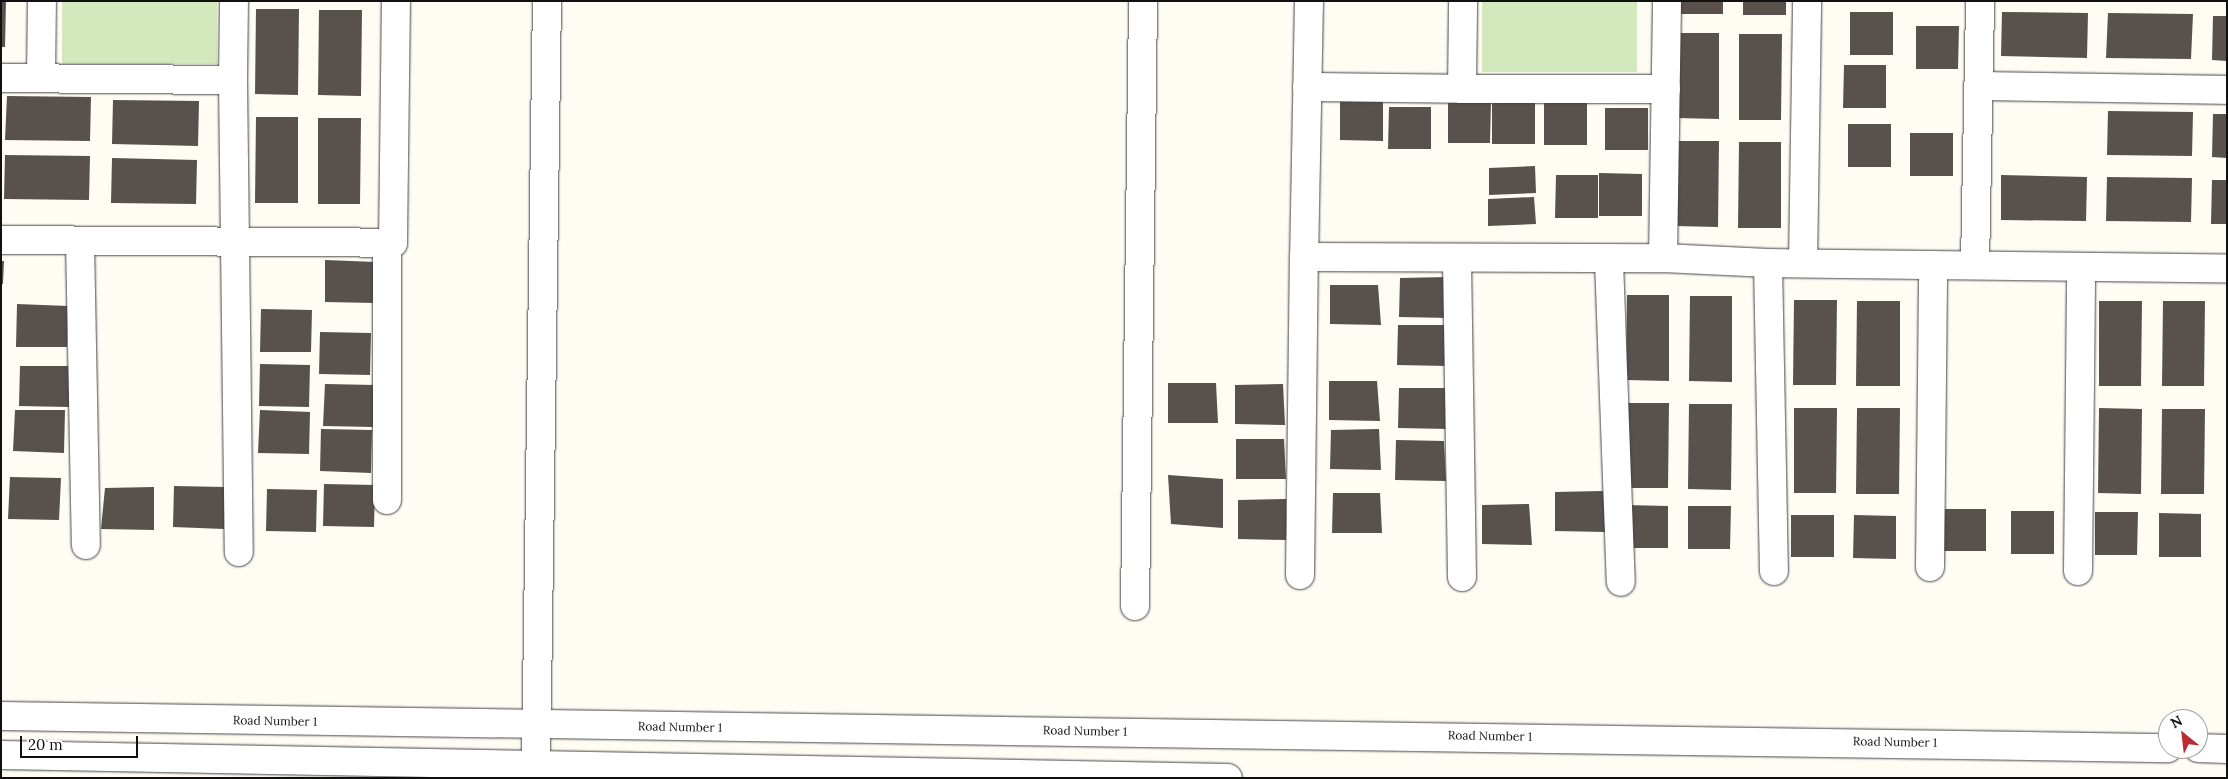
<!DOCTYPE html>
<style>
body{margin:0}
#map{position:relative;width:2228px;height:779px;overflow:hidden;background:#fefcf3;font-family:Lora,serif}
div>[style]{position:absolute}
.green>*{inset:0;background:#d3e8bd}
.building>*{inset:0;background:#58514c}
.roads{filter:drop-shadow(0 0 1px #434343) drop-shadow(0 0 1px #434343)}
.minor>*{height:28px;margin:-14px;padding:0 14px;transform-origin:14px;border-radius:14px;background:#fff}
span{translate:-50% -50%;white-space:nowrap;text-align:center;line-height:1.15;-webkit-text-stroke:5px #fff;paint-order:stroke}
.street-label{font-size:12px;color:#101010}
.frame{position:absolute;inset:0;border:2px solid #101010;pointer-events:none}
.north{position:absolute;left:2158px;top:709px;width:50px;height:50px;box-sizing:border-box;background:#fff;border:1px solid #9f9f9f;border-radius:50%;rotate:331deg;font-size:14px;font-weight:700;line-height:20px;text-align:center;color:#101010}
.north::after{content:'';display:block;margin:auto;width:18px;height:22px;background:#bb2c32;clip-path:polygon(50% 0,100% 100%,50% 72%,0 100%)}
.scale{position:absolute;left:20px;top:736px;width:118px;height:22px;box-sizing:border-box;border:2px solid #101010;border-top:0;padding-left:6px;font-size:15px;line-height:18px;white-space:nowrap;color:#101010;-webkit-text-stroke:4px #fff;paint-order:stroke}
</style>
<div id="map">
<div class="green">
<i style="clip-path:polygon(62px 1px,217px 1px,217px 64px,62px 64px)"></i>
<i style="clip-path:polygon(1482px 1px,1637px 1px,1637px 72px,1482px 72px)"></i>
</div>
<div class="building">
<i style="clip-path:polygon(1px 1px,6px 1px,5px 47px,1px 47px)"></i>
<i style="clip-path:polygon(1680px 1px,1723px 1px,1723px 14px,1680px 14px)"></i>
<i style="clip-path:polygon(1743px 1px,1786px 1px,1786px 15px,1743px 15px)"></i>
<i style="clip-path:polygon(256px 9px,299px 9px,298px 95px,255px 94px)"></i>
<i style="clip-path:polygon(319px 10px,362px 10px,361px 96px,318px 95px)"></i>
<i style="clip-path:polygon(1850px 12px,1893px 12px,1893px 55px,1850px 55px)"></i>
<i style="clip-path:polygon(2002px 12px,2088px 13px,2087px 58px,2001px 56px)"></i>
<i style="clip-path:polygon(2108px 13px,2193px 14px,2191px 59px,2106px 58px)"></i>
<i style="clip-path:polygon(2213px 16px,2227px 16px,2227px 61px,2212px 60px)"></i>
<i style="clip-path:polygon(1916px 26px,1959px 26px,1958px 69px,1916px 69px)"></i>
<i style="clip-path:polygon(1676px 33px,1719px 33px,1719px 119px,1676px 118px)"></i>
<i style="clip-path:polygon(1739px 34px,1782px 34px,1781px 120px,1739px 120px)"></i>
<i style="clip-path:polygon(1844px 65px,1886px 65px,1886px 108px,1843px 108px)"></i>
<i style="clip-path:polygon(7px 96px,91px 97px,90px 141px,5px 140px)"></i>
<i style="clip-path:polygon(1340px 98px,1383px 98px,1383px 141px,1340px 140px)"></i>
<i style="clip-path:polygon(113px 100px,199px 101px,198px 146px,112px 144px)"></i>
<i style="clip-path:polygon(1448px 100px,1491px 101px,1490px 143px,1448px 143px)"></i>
<i style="clip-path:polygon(1492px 101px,1535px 101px,1535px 144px,1492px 144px)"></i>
<i style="clip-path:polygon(1544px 102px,1587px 102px,1587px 145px,1544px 145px)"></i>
<i style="clip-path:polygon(1389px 107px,1431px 107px,1431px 149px,1388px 149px)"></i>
<i style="clip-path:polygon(1605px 108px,1648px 108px,1648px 150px,1605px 150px)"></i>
<i style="clip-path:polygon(2108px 111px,2193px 112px,2192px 156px,2107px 155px)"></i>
<i style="clip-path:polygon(2213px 114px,2227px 114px,2227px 158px,2212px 157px)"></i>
<i style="clip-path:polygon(256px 117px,298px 117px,298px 203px,255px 203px)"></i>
<i style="clip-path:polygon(318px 118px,361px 118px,360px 204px,318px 204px)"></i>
<i style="clip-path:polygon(1848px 124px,1891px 124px,1891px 167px,1848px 167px)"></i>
<i style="clip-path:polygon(1910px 133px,1953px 133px,1953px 176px,1910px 176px)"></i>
<i style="clip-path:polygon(1676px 141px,1719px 141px,1718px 227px,1675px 226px)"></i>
<i style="clip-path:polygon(1739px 142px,1781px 142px,1781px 228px,1738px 228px)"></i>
<i style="clip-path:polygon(5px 155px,90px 156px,89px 200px,4px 199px)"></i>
<i style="clip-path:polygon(112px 158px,197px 160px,196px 204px,111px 203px)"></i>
<i style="clip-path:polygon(1535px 166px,1536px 193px,1489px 195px,1489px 168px)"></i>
<i style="clip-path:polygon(1599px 173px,1642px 174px,1642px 216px,1599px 216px)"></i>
<i style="clip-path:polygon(1556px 175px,1598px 175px,1598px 218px,1555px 218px)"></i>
<i style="clip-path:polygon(2001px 175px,2087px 177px,2086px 221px,2001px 220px)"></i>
<i style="clip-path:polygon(2107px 177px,2192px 178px,2191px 222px,2106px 221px)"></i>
<i style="clip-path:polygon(2212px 180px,2227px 180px,2227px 224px,2211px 224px)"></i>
<i style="clip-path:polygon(1534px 197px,1536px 224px,1488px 226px,1488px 199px)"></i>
<i style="clip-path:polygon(325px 260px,376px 262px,375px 303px,325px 302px)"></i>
<i style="clip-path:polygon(1px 261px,4px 261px,3px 284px,1px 284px)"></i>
<i style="clip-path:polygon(1448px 277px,1450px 318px,1399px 317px,1400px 278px)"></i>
<i style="clip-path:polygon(1330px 285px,1378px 285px,1381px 325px,1330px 324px)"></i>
<i style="clip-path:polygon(1627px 295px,1669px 295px,1669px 381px,1626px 380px)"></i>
<i style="clip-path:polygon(1690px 296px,1732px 296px,1732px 382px,1689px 381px)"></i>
<i style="clip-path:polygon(1794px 300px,1837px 300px,1836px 385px,1793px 385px)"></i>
<i style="clip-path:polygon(1857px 301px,1900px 301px,1900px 386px,1856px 386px)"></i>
<i style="clip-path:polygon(2099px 301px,2142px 301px,2141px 386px,2099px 386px)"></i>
<i style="clip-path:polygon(2163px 301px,2205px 301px,2204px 386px,2162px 386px)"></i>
<i style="clip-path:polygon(17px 304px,68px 306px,67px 347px,16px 347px)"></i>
<i style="clip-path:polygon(261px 309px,312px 310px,311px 352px,260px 352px)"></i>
<i style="clip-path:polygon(1398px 325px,1446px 325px,1448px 366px,1397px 365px)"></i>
<i style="clip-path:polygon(320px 332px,371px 333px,370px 375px,319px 374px)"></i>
<i style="clip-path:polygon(260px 364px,310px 365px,309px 407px,259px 406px)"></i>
<i style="clip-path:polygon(20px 366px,70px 366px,69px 407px,19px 406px)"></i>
<i style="clip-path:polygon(1329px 381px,1377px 381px,1380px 421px,1329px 420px)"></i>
<i style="clip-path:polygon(1168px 383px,1216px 383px,1218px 423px,1168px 423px)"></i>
<i style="clip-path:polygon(325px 384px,375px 385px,374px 427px,323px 426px)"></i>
<i style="clip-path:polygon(1283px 384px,1285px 425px,1235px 424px,1235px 385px)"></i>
<i style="clip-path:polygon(1399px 388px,1447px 388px,1449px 429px,1398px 428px)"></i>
<i style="clip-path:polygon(1626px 403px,1669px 403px,1668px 488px,1625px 488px)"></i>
<i style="clip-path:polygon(1689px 404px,1732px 404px,1731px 490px,1688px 489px)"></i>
<i style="clip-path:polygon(1794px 408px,1837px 408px,1836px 493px,1794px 493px)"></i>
<i style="clip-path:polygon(1857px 408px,1900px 408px,1899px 494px,1856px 494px)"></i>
<i style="clip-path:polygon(2099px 408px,2142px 409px,2141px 494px,2098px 493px)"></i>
<i style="clip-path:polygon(2162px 409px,2205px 409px,2204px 494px,2161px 494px)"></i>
<i style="clip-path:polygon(15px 410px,65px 410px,64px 453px,13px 451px)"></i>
<i style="clip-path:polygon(260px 410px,310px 412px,309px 454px,258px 453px)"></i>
<i style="clip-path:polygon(321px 429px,372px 430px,371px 473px,320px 471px)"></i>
<i style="clip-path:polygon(1379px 429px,1381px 470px,1330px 469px,1331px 430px)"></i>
<i style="clip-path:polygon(1236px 439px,1284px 439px,1286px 479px,1236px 479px)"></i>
<i style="clip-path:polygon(1396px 440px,1444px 441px,1446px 481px,1395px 480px)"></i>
<i style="clip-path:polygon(1168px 475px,1223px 479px,1223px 528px,1171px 524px)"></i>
<i style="clip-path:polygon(10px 477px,61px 478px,59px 520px,8px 519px)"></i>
<i style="clip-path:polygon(324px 484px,375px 485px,374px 527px,323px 526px)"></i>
<i style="clip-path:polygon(174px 486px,225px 487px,224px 529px,173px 527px)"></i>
<i style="clip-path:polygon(154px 487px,154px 530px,101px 529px,105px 488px)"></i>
<i style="clip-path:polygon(267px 489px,317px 490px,316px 532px,266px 531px)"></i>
<i style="clip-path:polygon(1603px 491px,1606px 532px,1555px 531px,1555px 492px)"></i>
<i style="clip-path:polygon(1333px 493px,1380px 493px,1382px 533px,1332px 533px)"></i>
<i style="clip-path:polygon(1286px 499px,1288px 540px,1238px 539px,1238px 500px)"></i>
<i style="clip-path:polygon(1529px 504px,1532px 545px,1482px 544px,1482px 505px)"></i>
<i style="clip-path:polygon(1625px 505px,1668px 506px,1668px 548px,1625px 548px)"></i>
<i style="clip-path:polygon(1688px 506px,1731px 506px,1730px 549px,1688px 549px)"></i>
<i style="clip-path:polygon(1943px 509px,1986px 509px,1986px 551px,1943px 551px)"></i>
<i style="clip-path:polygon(2011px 511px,2054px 511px,2054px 554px,2011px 554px)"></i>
<i style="clip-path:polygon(2095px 512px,2138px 512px,2137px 555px,2095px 555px)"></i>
<i style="clip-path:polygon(2159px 513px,2201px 514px,2201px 557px,2159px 557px)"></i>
<i style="clip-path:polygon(1791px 515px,1834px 515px,1834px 557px,1791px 557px)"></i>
<i style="clip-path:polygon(1854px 515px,1896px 516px,1896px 559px,1853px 558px)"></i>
</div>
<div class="roads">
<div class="minor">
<i style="left:1309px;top:1px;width:256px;rotate:91.1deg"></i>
<i style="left:1304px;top:257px;width:359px;rotate:0.2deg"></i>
<i style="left:1663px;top:258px;width:105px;rotate:2.7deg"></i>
<i style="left:1768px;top:263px;width:459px;rotate:0.7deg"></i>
<i style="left:1px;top:78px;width:232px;rotate:0.5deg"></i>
<i style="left:233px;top:80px;width:472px;rotate:89.3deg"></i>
<i style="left:41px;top:78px;width:77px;rotate:-89.3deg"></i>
<i style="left:233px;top:80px;width:79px;rotate:-89.3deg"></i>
<i style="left:1978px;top:86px;width:249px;rotate:0.9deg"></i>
<i style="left:1307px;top:87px;width:155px;rotate:0.7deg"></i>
<i style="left:1462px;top:89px;width:88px;rotate:-89.3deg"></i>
<i style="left:1462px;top:89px;width:204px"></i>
<i style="left:1px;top:240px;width:392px;rotate:0.4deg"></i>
<i style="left:393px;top:243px;width:242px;rotate:-89.3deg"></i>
<i style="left:80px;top:241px;width:304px;rotate:88.9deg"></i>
<i style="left:387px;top:243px;width:257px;rotate:90deg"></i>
<i style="left:1663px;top:258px;width:257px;rotate:-89.1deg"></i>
<i style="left:1457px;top:259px;width:318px;rotate:89.1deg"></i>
<i style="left:1609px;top:261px;width:321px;rotate:87.9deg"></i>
<i style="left:1768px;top:263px;width:308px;rotate:88.9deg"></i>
<i style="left:1803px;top:263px;width:262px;rotate:-89.1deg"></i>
<i style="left:1975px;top:265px;width:264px;rotate:-88.9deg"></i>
<i style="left:1930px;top:567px;width:302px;rotate:-89.4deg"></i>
<i style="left:2078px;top:571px;width:304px;rotate:-89.4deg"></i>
<i style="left:1300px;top:575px;width:318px;rotate:-89.3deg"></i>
<i style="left:1135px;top:606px;width:605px;rotate:-89.24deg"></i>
<i style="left:1px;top:716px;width:2167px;rotate:0.85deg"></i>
<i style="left:2198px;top:748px;width:29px;rotate:2deg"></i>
<i style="left:1px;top:755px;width:1227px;rotate:1.07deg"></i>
<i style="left:536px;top:765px;width:764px;rotate:-89.18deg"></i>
</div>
</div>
<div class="street-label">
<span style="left:275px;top:721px;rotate:1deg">Road Number 1</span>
<span style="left:680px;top:727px;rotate:1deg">Road Number 1</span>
<span style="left:1085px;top:731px;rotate:1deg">Road Number 1</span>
<span style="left:1490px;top:736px;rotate:1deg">Road Number 1</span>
<span style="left:1895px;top:742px;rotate:1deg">Road Number 1</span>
</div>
<div class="frame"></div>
<div class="north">N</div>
<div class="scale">20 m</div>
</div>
